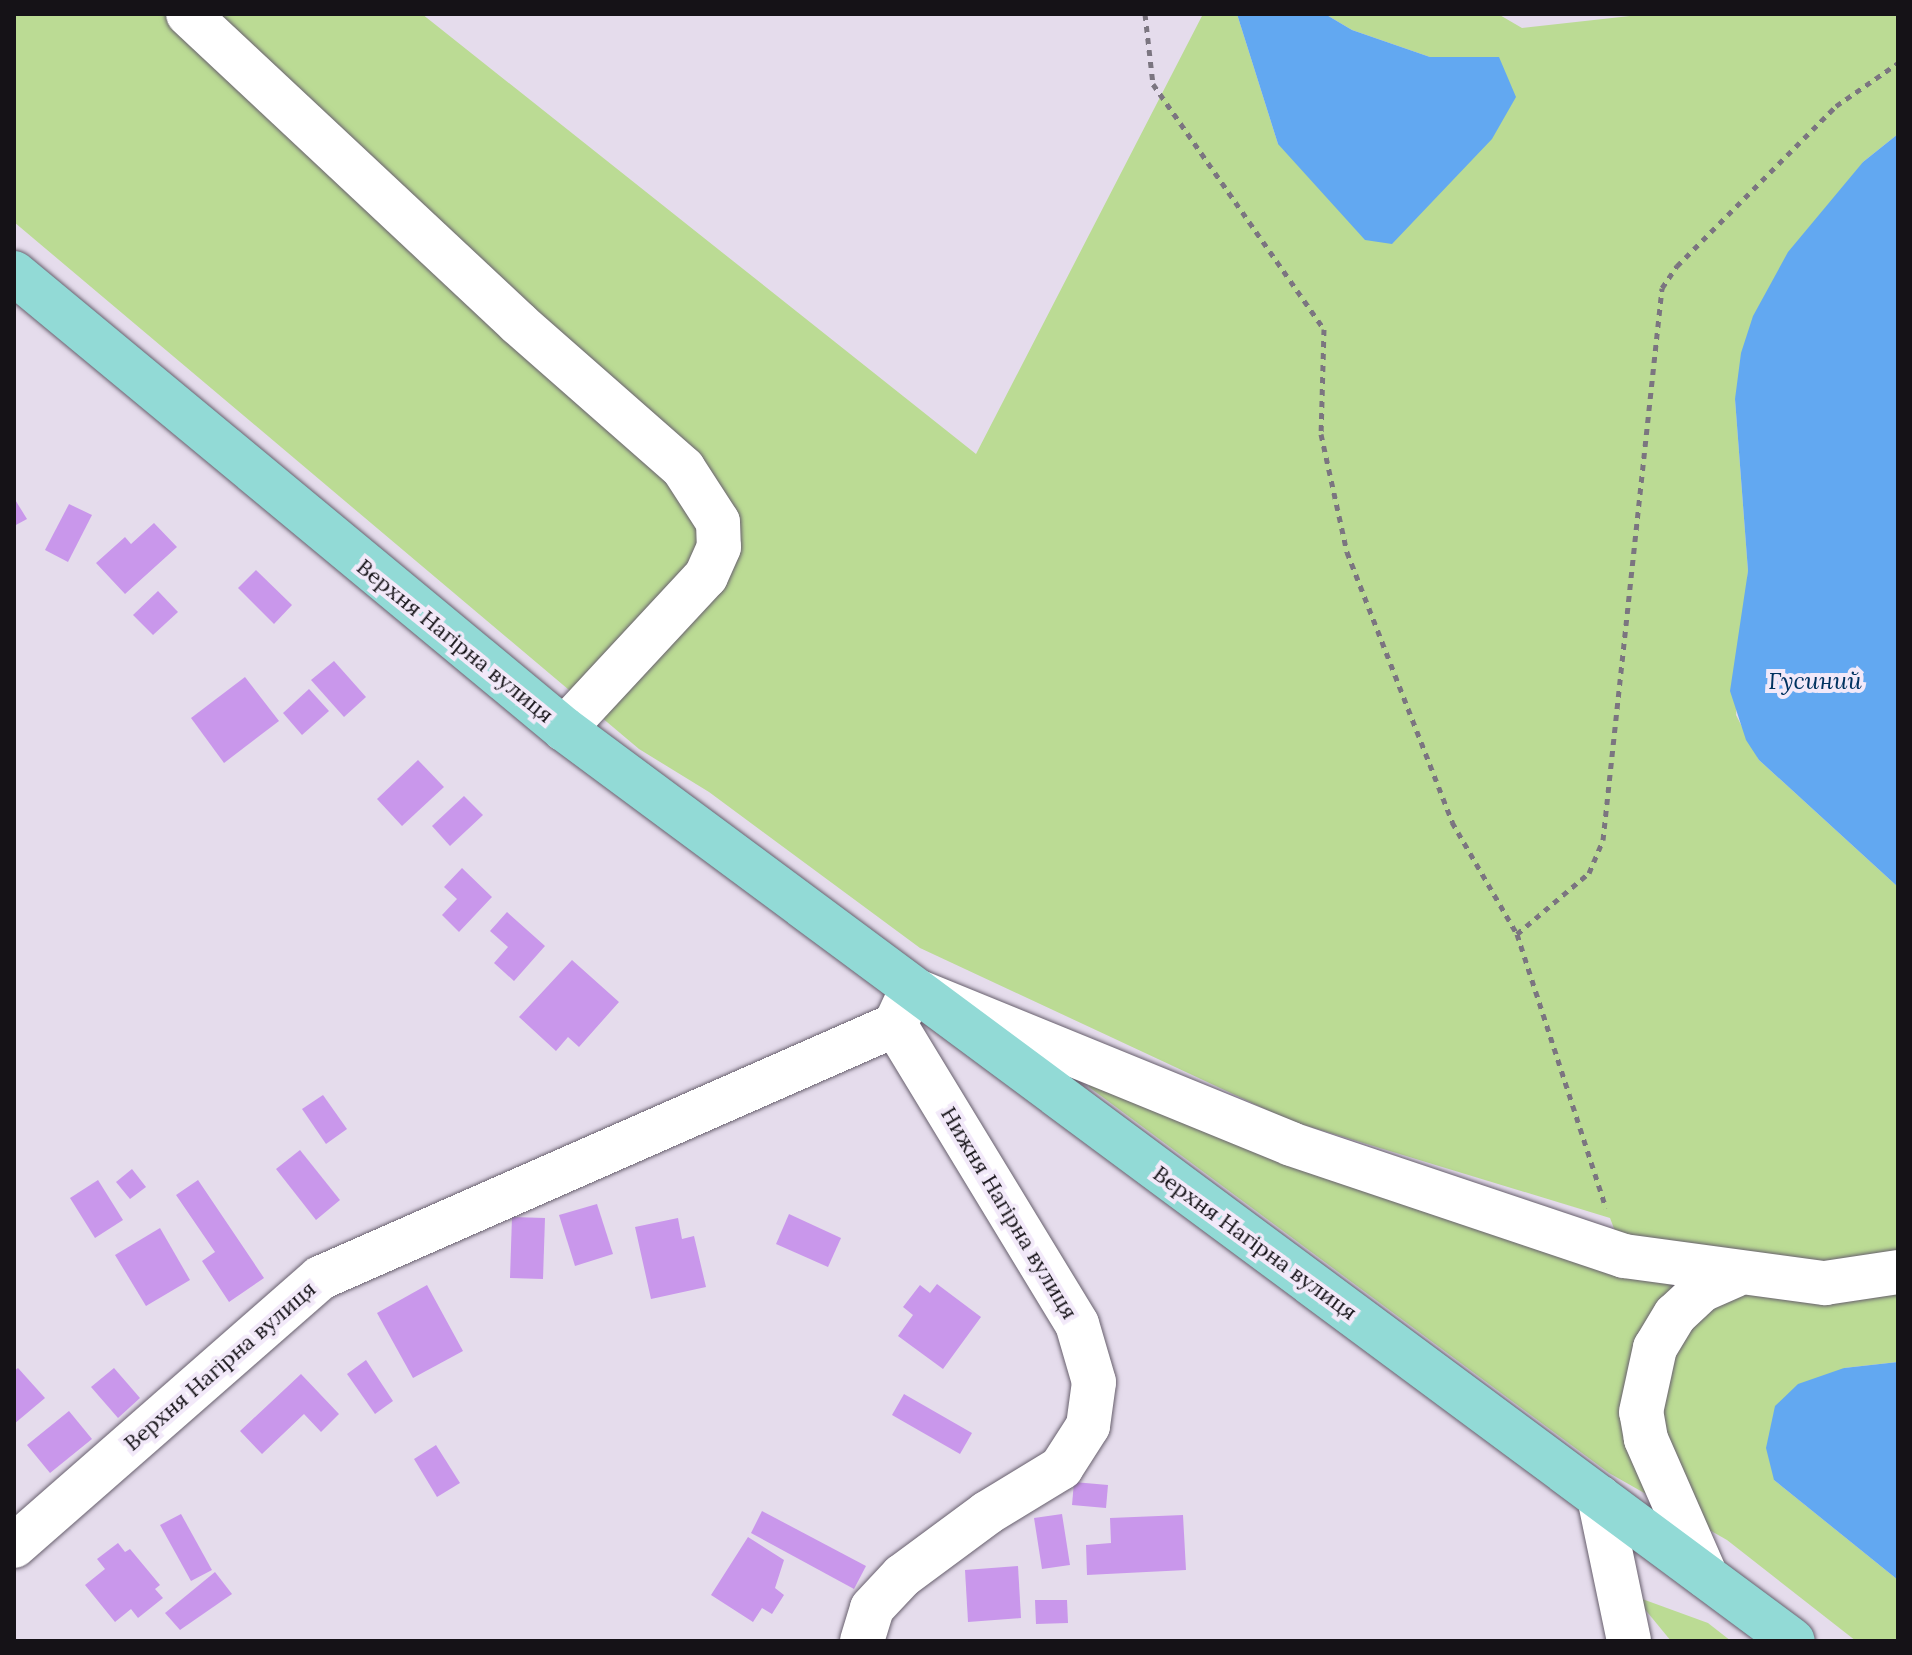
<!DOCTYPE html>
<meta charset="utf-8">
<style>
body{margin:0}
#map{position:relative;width:1912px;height:1655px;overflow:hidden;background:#e5dcec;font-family:Lora,serif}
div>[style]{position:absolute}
.green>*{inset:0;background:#bbdb94}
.water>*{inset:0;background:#62a8f1}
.building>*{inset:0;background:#c997eb}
.path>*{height:5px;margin-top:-2.5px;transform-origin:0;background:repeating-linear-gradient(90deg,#7b7580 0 6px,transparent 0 12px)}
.roads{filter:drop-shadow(0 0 2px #675f6d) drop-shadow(0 0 2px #675f6d)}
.minor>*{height:44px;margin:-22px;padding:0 22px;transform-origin:22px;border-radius:22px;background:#fff}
.major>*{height:44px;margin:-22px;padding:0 22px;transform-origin:22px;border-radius:22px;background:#92dad6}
span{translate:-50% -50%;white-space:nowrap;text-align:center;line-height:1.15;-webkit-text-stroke:8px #f2e9f9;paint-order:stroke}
.street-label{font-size:22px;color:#151217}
.water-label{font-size:24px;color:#003260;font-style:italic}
.frame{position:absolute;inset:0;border:16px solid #151217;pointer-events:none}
</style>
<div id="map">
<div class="green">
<i style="clip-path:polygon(14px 14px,422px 14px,976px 454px,1203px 14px,1237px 14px,1278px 144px,1499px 57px,1430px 57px,1352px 30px,1325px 14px,1498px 14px,1522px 28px,1648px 14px,1898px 14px,1898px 134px,1863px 162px,1735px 399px,1748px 571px,1736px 715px,1759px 760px,1898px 887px,1898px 1362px,1844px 1368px,1774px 1480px,1898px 1580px,1898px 1641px,1856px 1641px,1727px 1540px,1609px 1473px,1089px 1087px,1093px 1074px,1624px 1255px,1610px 1218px,1291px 1121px,920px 948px,709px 792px,639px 749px,14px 222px)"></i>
<i style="clip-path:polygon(1634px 1596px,1708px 1623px,1731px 1641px,1671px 1641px)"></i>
</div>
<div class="water">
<i style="clip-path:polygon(1237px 14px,1325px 14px,1352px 30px,1430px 57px,1499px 57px,1516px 97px,1492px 139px,1392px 244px,1365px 240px,1278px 144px)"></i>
<i style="clip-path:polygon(1898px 134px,1898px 887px,1759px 760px,1746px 740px,1730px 691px,1748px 571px,1735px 399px,1741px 353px,1753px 316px,1788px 252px,1863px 162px)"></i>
<i style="clip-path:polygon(1898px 1362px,1898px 1580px,1774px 1480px,1766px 1448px,1775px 1406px,1798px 1384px,1844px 1368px)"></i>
</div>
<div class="building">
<i style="clip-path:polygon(14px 498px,27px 519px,14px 526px)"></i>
<i style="clip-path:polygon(69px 504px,92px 515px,68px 562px,45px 550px)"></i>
<i style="clip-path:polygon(154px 523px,177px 547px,125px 594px,96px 563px,125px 537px,131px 544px)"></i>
<i style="clip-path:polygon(256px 570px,292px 605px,274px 624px,238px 588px)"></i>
<i style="clip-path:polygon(158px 591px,178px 612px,153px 635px,133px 615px)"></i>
<i style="clip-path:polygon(334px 661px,366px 697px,344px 717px,311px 680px)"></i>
<i style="clip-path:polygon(245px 677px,279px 721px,224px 763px,191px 718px)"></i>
<i style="clip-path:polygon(309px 689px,329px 711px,302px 735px,283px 713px)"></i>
<i style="clip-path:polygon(418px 760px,444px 787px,402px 826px,377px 799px)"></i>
<i style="clip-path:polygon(464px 796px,483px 815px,450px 846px,432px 826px)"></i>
<i style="clip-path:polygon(462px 868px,492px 897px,459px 932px,442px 915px,457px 899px,444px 887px)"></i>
<i style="clip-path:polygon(507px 912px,545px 946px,514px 981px,494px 963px,508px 947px,490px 931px)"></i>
<i style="clip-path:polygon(572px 960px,619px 1002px,579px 1047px,568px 1037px,556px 1051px,519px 1017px)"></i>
<i style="clip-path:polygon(323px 1095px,347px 1129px,326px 1144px,302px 1109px)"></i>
<i style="clip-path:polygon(300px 1150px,340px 1200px,316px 1220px,276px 1169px)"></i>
<i style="clip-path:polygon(132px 1169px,146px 1187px,130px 1199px,116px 1182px)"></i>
<i style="clip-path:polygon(98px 1180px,123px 1220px,95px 1238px,70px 1198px)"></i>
<i style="clip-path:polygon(198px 1180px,264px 1278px,229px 1302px,202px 1261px,215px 1252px,176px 1195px)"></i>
<i style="clip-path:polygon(597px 1204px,613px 1254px,575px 1266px,559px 1215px)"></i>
<i style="clip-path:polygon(789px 1214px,841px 1238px,828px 1267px,776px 1244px)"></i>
<i style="clip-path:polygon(512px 1217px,545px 1218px,543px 1279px,510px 1278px)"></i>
<i style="clip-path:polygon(678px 1218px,682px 1239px,694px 1236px,706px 1287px,651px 1299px,635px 1227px)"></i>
<i style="clip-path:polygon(160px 1228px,190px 1280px,146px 1306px,115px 1255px)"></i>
<i style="clip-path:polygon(937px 1284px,981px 1317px,943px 1369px,898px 1336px,913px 1315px,903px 1307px,920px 1285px,930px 1293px)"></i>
<i style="clip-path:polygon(427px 1285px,463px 1351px,413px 1378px,377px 1313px)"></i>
<i style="clip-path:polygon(366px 1360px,393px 1401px,375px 1414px,347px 1374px)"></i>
<i style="clip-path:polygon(18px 1368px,45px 1398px,14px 1424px,14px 1371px)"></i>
<i style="clip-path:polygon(114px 1368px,140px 1398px,118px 1418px,91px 1387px)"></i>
<i style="clip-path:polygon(301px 1374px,339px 1414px,321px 1432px,304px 1414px,262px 1454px,240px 1431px)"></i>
<i style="clip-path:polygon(904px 1394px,972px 1433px,960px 1454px,892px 1415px)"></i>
<i style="clip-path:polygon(69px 1411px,92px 1439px,50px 1473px,27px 1445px)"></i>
<i style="clip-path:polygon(436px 1445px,460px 1483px,437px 1497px,414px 1459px)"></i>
<i style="clip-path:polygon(1074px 1482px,1108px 1485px,1106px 1508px,1072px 1505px)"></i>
<i style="clip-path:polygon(762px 1511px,866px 1566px,854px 1589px,751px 1533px)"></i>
<i style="clip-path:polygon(181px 1514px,212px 1570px,191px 1581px,160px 1525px)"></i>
<i style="clip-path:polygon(1062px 1514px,1070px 1565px,1042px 1569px,1034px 1518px)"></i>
<i style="clip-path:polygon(1183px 1515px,1186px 1570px,1087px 1575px,1086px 1545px,1111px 1543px,1110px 1518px)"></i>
<i style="clip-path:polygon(748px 1537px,784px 1560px,775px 1588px,784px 1595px,772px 1614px,762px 1608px,753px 1622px,711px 1595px)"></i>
<i style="clip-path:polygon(118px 1543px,125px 1552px,130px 1549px,160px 1585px,155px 1589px,163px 1598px,138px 1618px,131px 1609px,115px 1622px,85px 1585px,105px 1569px,97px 1559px)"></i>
<i style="clip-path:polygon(1018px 1566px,1021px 1618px,968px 1622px,965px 1570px)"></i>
<i style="clip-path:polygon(215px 1572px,232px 1594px,180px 1630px,165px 1613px)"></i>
<i style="clip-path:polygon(1035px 1600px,1067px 1600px,1068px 1623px,1036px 1624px)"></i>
</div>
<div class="path">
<i style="left:1145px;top:14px;width:70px;rotate:83.5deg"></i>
<i style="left:1153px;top:84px;width:299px;rotate:55.1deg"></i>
<i style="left:1324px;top:329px;width:105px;rotate:91.6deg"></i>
<i style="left:1321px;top:434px;width:121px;rotate:77.6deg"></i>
<i style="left:1347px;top:552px;width:290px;rotate:68.7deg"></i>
<i style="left:1452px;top:822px;width:129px;rotate:59.9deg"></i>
<i style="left:1517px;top:934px;width:288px;rotate:72deg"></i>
<i style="left:1517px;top:934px;width:94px;rotate:-40.3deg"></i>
<i style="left:1589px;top:873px;width:36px;rotate:-67deg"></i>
<i style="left:1603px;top:840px;width:555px;rotate:-83.9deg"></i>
<i style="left:1662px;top:288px;width:27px;rotate:-56deg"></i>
<i style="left:1677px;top:266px;width:226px;rotate:-45.2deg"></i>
<i style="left:1836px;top:106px;width:75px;rotate:-34.7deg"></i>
</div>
<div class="roads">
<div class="minor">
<i style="left:188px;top:14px;width:452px;rotate:43.1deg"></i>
<i style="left:518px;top:323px;width:220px;rotate:41.3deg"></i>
<i style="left:683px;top:468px;width:64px;rotate:57.1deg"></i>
<i style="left:718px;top:522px;width:25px;rotate:88deg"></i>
<i style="left:719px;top:547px;width:32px;rotate:114deg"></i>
<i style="left:706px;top:576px;width:209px;rotate:132.9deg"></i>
<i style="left:1599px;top:1497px;width:147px;rotate:78.2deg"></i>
<i style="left:14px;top:1546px;width:407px;rotate:-41.2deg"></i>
<i style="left:320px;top:1278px;width:628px;rotate:-23.75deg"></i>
<i style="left:895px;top:1025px;width:40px;rotate:-65deg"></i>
<i style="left:912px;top:989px;width:409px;rotate:22.2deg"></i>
<i style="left:1291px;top:1144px;width:351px;rotate:18.6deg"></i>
<i style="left:1624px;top:1256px;width:203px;rotate:7.7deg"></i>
<i style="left:1825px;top:1283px;width:74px;rotate:-8.6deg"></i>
<i style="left:1706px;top:1576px;width:150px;rotate:-113.7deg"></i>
<i style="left:1646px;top:1439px;width:27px;rotate:-100deg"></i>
<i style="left:1641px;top:1412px;width:66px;rotate:-77.7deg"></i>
<i style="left:1655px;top:1348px;width:39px;rotate:-59deg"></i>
<i style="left:1675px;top:1315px;width:37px;rotate:-43deg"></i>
<i style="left:1702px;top:1290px;width:36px;rotate:-24deg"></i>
<i style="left:862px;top:1641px;width:34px;rotate:-73deg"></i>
<i style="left:872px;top:1608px;width:44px;rotate:-46.8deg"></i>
<i style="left:902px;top:1576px;width:106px;rotate:-36.5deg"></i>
<i style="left:987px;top:1513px;width:87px;rotate:-31.3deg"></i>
<i style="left:1061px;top:1468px;width:50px;rotate:-57.3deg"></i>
<i style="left:1088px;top:1426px;width:44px;rotate:-82.2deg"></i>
<i style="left:1094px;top:1382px;width:60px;rotate:-106.3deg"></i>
<i style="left:1077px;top:1324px;width:350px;rotate:-121.3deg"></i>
</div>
<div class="major">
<i style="left:14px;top:273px;width:714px;rotate:39.66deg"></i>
<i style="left:564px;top:729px;width:1530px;rotate:36.58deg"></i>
</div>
</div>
<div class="street-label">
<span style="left:455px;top:641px;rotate:39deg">Верхня Нагірна вулиця</span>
<span style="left:1009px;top:1213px;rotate:59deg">Нижня Нагірна вулиця</span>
<span style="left:1255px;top:1243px;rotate:36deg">Верхня Нагірна вулиця</span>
<span style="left:220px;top:1366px;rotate:-41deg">Верхня Нагірна вулиця</span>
</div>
<div class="water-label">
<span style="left:1815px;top:681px">Гусиний</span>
</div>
<div class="frame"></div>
</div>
